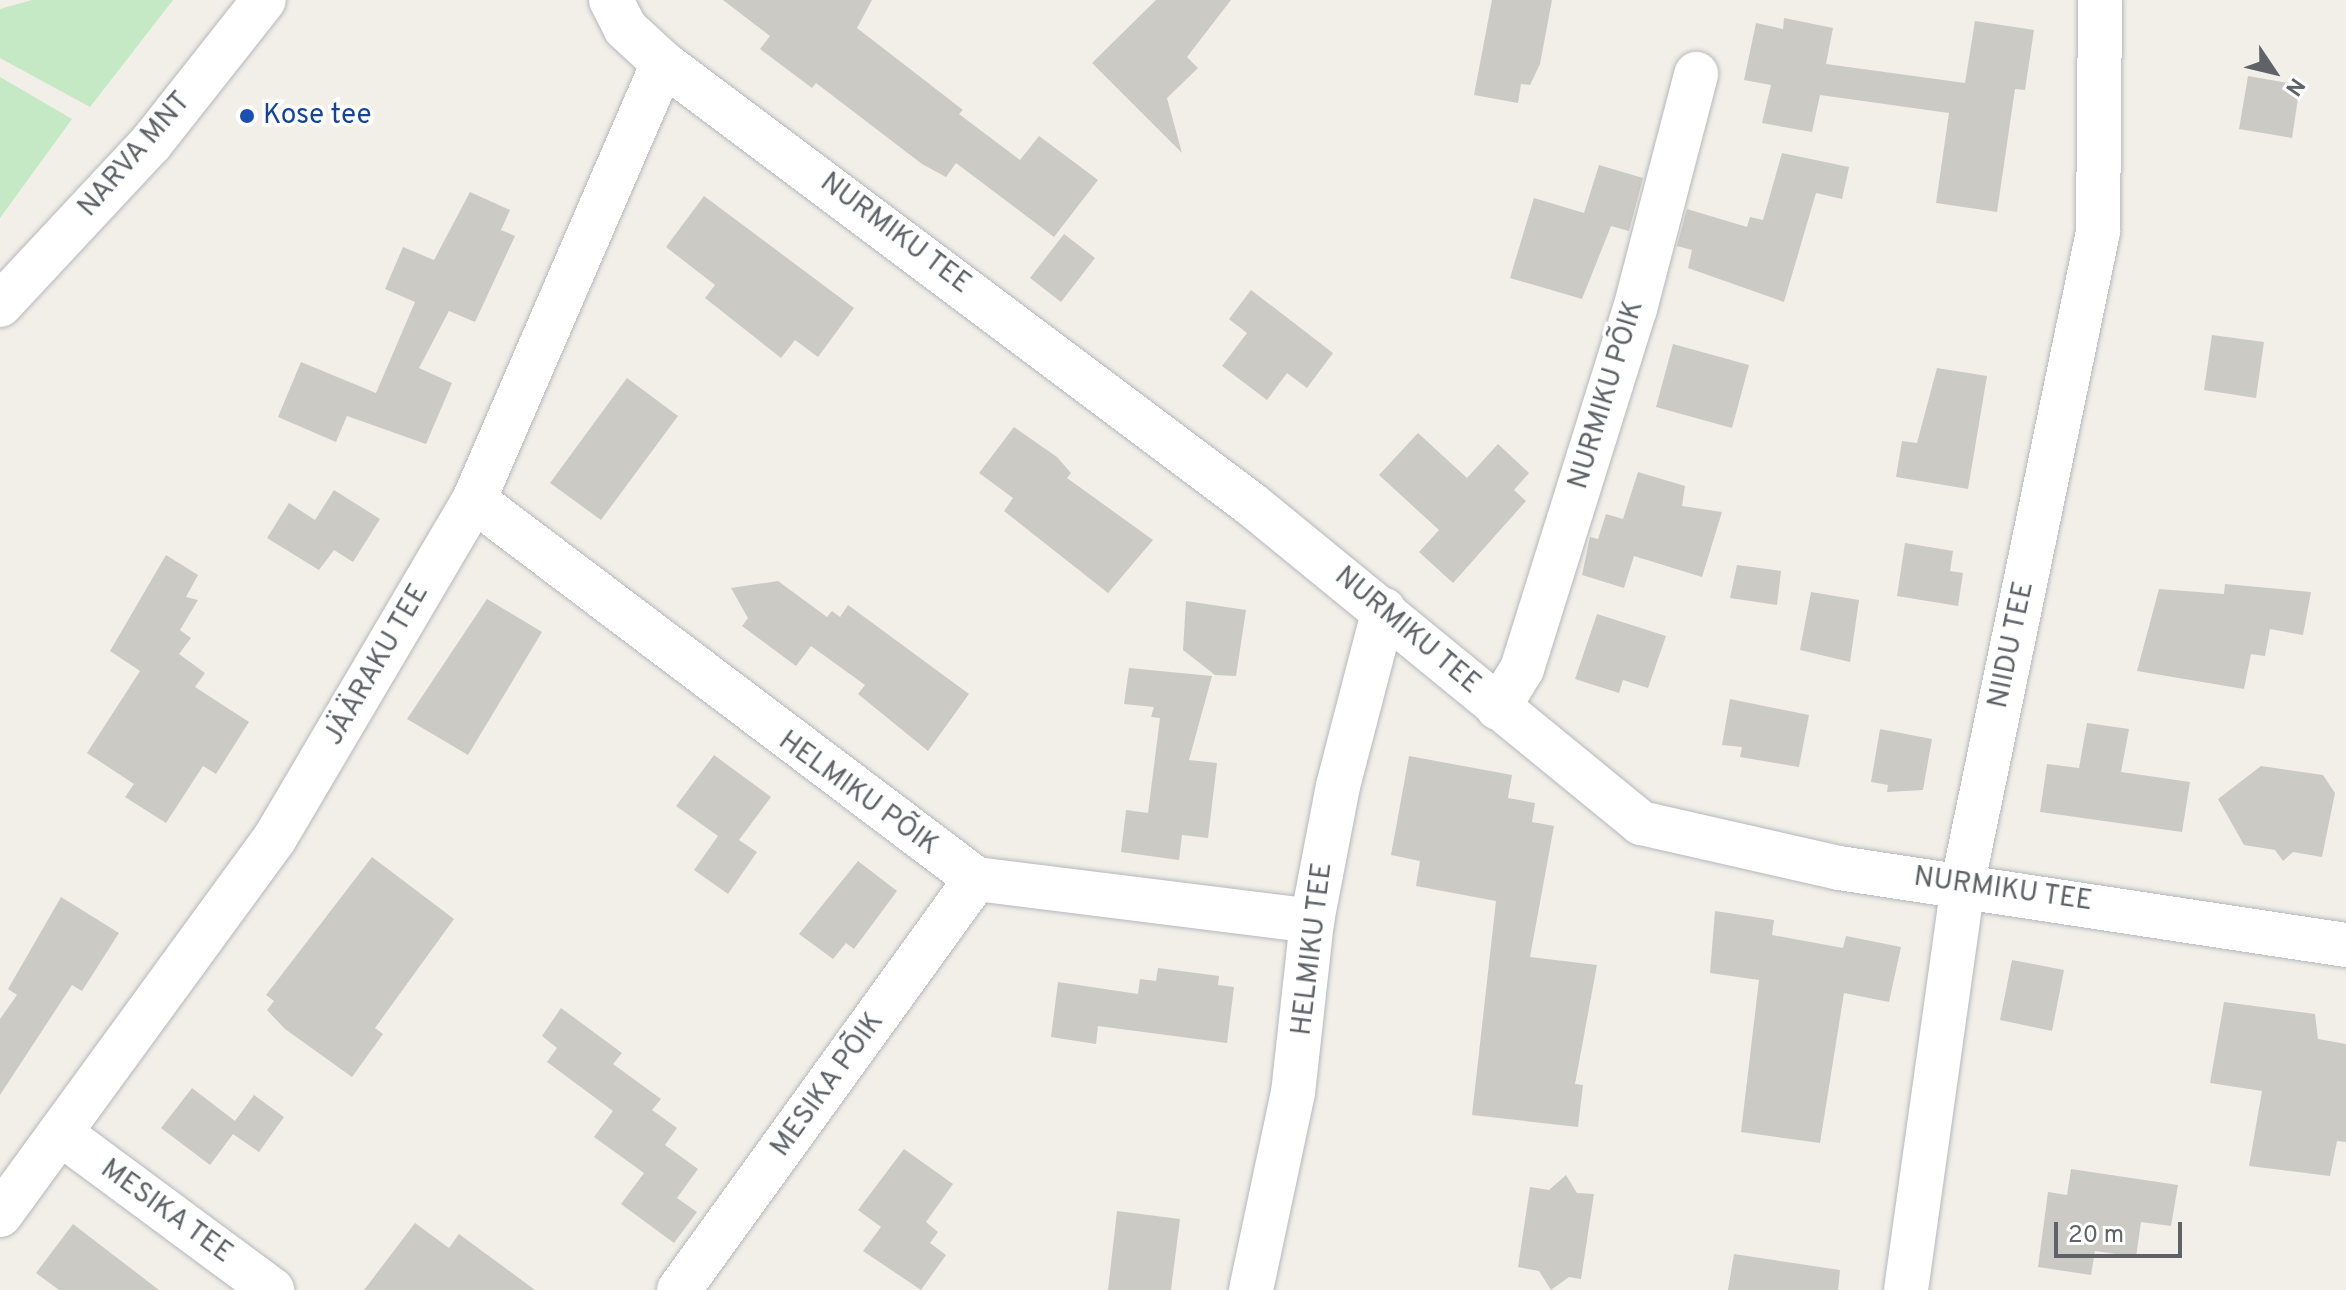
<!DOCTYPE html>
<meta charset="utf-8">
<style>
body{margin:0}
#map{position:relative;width:2346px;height:1290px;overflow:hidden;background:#f1efe8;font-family:Overpass,sans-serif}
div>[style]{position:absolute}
.green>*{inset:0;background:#c5e8c5}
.building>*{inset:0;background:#cccac5}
.roads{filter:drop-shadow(0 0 2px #b5b8bc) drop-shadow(0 0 2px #b5b8bc)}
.street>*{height:44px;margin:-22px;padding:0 22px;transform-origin:22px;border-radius:22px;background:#fff}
.secondary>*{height:44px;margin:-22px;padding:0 22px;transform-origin:22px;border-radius:22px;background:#fff}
.dots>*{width:22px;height:22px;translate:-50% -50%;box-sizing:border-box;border:4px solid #fff;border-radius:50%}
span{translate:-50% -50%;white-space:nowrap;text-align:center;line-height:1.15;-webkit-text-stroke:7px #fff;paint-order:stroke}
.transit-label{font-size:28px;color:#164399}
.left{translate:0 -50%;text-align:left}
.street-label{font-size:28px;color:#5f6368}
.north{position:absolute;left:2234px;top:32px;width:80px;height:80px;-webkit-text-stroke:6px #fff;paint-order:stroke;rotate:125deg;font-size:22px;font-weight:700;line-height:32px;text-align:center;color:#5f6368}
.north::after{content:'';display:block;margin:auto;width:28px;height:36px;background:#5f6368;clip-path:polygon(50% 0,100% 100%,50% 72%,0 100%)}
.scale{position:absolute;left:2054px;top:1222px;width:128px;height:36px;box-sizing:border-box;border:4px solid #5f6368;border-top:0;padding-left:10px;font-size:24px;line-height:28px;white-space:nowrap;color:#5f6368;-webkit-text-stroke:6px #fff;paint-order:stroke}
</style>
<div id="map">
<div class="green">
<i style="clip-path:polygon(32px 0,173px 0,90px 107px,0 58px,0 9px)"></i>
<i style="clip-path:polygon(0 77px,72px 119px,0 218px)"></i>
</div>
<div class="building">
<i style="clip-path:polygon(723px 0,872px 0,857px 28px,963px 110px,959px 114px,1020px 160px,1039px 136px,1098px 180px,1054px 237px,956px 163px,946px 177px,922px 164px,816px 83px,812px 88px,760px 49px,770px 36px)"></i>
<i style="clip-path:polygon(1156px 0,1231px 0,1187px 57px,1198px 68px,1167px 98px,1182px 153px,1092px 63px)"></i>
<i style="clip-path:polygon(1492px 0,1552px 0,1540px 64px,1530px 85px,1521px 84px,1518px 103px,1474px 95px)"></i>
<i style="clip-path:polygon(1784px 18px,1833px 28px,1826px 64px,1965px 83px,1975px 21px,2034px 30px,2025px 90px,2015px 89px,1997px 212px,1936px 203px,1949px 113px,1820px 95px,1812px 132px,1762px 123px,1771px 85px,1744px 80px,1756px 23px,1783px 29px)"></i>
<i style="clip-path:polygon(2248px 76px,2300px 85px,2292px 138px,2239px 129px)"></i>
<i style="clip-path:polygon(1782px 153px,1849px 167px,1842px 199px,1816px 193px,1784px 302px,1688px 268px,1692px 250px,1677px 246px,1687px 209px,1747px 227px,1750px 217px,1763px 220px)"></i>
<i style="clip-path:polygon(1599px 165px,1643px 178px,1629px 231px,1611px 226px,1582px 299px,1510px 278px,1534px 198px,1584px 213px)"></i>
<i style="clip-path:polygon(470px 192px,510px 210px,501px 230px,515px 236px,475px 322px,449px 311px,419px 368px,452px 383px,426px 444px,347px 416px,336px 442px,278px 417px,301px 362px,376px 393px,415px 302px,385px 289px,403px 247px,434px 260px)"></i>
<i style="clip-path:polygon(704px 196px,854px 308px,818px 357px,795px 340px,781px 358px,705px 298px,715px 285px,666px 247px)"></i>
<i style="clip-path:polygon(1064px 234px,1095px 258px,1061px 302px,1030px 278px)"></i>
<i style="clip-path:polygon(1251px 290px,1333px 353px,1307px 388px,1287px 373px,1267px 400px,1222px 366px,1247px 333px,1229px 319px)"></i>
<i style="clip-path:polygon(2212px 335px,2264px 342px,2256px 398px,2204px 390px)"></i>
<i style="clip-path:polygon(1673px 344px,1749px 365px,1732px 428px,1656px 407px)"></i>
<i style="clip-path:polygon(1937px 368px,1987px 376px,1968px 489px,1896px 477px,1902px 441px,1917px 443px)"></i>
<i style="clip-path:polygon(627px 378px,678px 416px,601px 520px,550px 483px)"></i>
<i style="clip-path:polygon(1014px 427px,1057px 457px,1071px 473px,1067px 478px,1153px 540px,1108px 593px,1004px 511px,1013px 498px,979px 473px)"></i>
<i style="clip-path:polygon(1418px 433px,1467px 478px,1498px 444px,1529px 473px,1514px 490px,1526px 501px,1453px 583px,1419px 552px,1439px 530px,1379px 475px)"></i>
<i style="clip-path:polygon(1638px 472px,1685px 486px,1682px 506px,1722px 512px,1702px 577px,1634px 556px,1624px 588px,1582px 575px,1590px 537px,1598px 539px,1606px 514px,1623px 519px)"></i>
<i style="clip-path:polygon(334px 490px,380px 519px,353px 562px,334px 550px,319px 570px,267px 538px,289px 503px,315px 520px)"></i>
<i style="clip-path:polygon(1905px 543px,1953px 551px,1950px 571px,1963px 573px,1958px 606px,1897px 596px)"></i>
<i style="clip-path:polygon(166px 555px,198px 575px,186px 597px,198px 600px,180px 630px,191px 638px,179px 654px,205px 673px,195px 687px,249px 722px,216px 774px,203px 766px,166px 823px,125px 797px,134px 784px,87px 753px,140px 671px,110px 651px)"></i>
<i style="clip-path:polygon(1737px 565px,1781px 571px,1777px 605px,1730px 598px)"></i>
<i style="clip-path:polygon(778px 581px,827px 617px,832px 611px,840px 617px,848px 605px,969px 694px,928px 751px,858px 694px,865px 685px,811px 646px,796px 666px,742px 626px,748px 618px,731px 588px)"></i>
<i style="clip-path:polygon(2225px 584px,2311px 592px,2303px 635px,2270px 629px,2265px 656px,2251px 654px,2244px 689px,2137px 671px,2159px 589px,2224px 594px)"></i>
<i style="clip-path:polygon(1811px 592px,1859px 600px,1850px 662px,1800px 650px)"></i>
<i style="clip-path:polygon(487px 599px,542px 632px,468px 755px,407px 719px)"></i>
<i style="clip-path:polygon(1186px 601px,1246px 610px,1236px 676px,1215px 675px,1183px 650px)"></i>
<i style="clip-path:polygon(1597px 614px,1666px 636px,1648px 688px,1623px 680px,1619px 693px,1575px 679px)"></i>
<i style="clip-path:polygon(1129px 668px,1212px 676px,1189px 760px,1217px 763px,1208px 838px,1182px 835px,1179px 860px,1121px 852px,1126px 810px,1148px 813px,1160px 718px,1151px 717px,1154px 707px,1124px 704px)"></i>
<i style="clip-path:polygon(1730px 699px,1809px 715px,1799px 767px,1740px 757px,1742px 747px,1722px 745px)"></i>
<i style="clip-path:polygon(2087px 723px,2129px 729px,2121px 772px,2190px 782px,2182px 832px,2040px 812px,2047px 764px,2079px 768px)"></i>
<i style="clip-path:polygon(1880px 729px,1932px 739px,1923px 790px,1887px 792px,1888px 785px,1871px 782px)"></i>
<i style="clip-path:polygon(714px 755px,771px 797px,739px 840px,757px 852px,728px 894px,694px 870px,718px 836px,676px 806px)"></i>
<i style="clip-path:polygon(1409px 756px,1512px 775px,1508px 798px,1535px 803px,1532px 822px,1554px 826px,1530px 957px,1597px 965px,1575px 1084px,1583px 1085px,1578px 1127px,1472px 1115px,1496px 901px,1416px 886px,1420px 861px,1391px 855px)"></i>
<i style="clip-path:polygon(2261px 766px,2323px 775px,2335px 793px,2322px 857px,2293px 852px,2283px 861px,2275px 850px,2244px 845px,2218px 799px)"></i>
<i style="clip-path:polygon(372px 857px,454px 919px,375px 1028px,383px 1034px,352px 1077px,285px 1029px,267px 1010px,274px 1001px,266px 995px)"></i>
<i style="clip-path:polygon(858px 861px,897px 891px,854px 949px,846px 943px,833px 959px,799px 934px)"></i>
<i style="clip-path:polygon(61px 897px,119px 933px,82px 991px,72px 985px,0 1095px,0 1019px,17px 995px,8px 989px)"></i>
<i style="clip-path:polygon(1715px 911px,1774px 920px,1772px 935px,1843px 948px,1846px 936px,1901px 947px,1889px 1002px,1844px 993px,1820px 1143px,1741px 1132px,1759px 980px,1710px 973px)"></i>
<i style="clip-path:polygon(2012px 960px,2064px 970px,2052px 1031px,2000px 1020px)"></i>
<i style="clip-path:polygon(1158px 968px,1219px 976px,1218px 985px,1234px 987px,1227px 1043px,1098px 1026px,1096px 1044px,1051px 1037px,1058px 982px,1138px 994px,1140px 979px,1156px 981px)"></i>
<i style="clip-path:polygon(2224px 1002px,2315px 1014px,2318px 1039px,2346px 1044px,2346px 1142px,2337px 1141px,2330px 1176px,2249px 1166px,2262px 1091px,2210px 1083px)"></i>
<i style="clip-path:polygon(561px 1008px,622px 1053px,613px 1064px,661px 1099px,652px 1110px,677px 1128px,665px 1145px,698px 1169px,677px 1198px,697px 1212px,674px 1243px,621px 1204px,644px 1173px,594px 1137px,613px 1111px,547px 1062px,557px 1048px,542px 1036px)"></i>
<i style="clip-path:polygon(192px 1088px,235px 1121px,254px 1095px,284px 1117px,259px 1152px,233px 1134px,210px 1165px,161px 1128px)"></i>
<i style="clip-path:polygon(904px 1149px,953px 1184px,926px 1222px,938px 1232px,930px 1243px,946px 1255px,921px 1290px,863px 1251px,881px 1227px,858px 1210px)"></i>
<i style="clip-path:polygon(2071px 1169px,2178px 1185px,2171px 1226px,2141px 1222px,2136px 1257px,2095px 1251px,2091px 1275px,2038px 1267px,2048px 1192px,2067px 1195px)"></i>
<i style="clip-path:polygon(1566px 1175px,1577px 1193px,1594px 1194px,1581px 1279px,1569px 1277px,1551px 1290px,1539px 1271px,1518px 1267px,1530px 1187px,1549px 1190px)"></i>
<i style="clip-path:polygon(1117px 1211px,1180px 1219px,1171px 1290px,1108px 1290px)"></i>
<i style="clip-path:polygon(415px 1223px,449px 1248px,459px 1234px,535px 1290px,364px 1290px)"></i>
<i style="clip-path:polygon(73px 1224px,159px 1290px,59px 1290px,36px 1273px)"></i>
<i style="clip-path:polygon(1734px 1254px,1840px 1270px,1838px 1290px,1728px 1290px)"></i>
</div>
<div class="roads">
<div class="street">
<i style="left:611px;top:0;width:31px;rotate:63deg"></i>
<i style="left:625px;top:28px;width:52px;rotate:42.6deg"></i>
<i style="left:663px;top:63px;width:735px;rotate:36.87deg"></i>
<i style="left:1251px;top:504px;width:504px;rotate:39.28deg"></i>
<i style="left:1641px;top:823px;width:203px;rotate:12.8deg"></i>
<i style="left:1839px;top:868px;width:513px;rotate:8.64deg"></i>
<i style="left:474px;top:500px;width:629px;rotate:37.05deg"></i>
<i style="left:976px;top:879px;width:339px;rotate:7.1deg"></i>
<i style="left:1498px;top:708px;width:46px;rotate:-58.4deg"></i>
<i style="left:1522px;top:669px;width:377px;rotate:-72.6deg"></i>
<i style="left:1635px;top:309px;width:243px;rotate:-75.4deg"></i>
<i style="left:60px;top:1133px;width:264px;rotate:36.5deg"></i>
<i style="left:0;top:1215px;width:467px;rotate:-53.9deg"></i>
<i style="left:275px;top:838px;width:392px;rotate:-59.5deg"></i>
<i style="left:474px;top:500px;width:476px;rotate:-66.6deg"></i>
<i style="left:679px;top:1290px;width:507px;rotate:-54.15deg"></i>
<i style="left:1251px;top:1290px;width:201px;rotate:-78deg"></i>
<i style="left:1293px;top:1093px;width:173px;rotate:-83.7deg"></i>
<i style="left:1312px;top:921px;width:137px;rotate:-79.1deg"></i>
<i style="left:1338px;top:786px;width:182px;rotate:-75.4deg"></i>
<i style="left:1906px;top:1290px;width:412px;rotate:-82deg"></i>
<i style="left:1963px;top:882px;width:664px;rotate:-78.27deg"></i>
<i style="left:2098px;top:232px;width:232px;rotate:-89.5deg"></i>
</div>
<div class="secondary">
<i style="left:0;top:305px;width:221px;rotate:-47deg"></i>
<i style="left:151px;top:143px;width:182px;rotate:-51.7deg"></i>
</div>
</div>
<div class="dots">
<i style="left:247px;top:116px;background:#1a4fb4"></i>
</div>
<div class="transit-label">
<span class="left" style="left:263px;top:116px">Kose tee</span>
</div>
<div class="street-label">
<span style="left:135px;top:155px;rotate:-49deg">NARVA MNT</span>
<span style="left:895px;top:234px;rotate:37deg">NURMIKU TEE</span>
<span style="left:1607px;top:395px;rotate:-73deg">NURMIKU PÕIK</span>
<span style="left:1407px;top:631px;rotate:40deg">NURMIKU TEE</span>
<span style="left:2012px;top:645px;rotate:-78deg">NIIDU TEE</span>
<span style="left:377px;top:665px;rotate:-60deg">JÄÄRAKU TEE</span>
<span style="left:858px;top:794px;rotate:36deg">HELMIKU PÕIK</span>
<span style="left:2003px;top:890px;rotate:8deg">NURMIKU TEE</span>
<span style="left:1313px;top:949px;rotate:-83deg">HELMIKU TEE</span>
<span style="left:828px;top:1085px;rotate:-54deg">MESIKA PÕIK</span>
<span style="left:166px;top:1212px;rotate:36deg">MESIKA TEE</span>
</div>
<div class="north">N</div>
<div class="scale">20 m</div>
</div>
